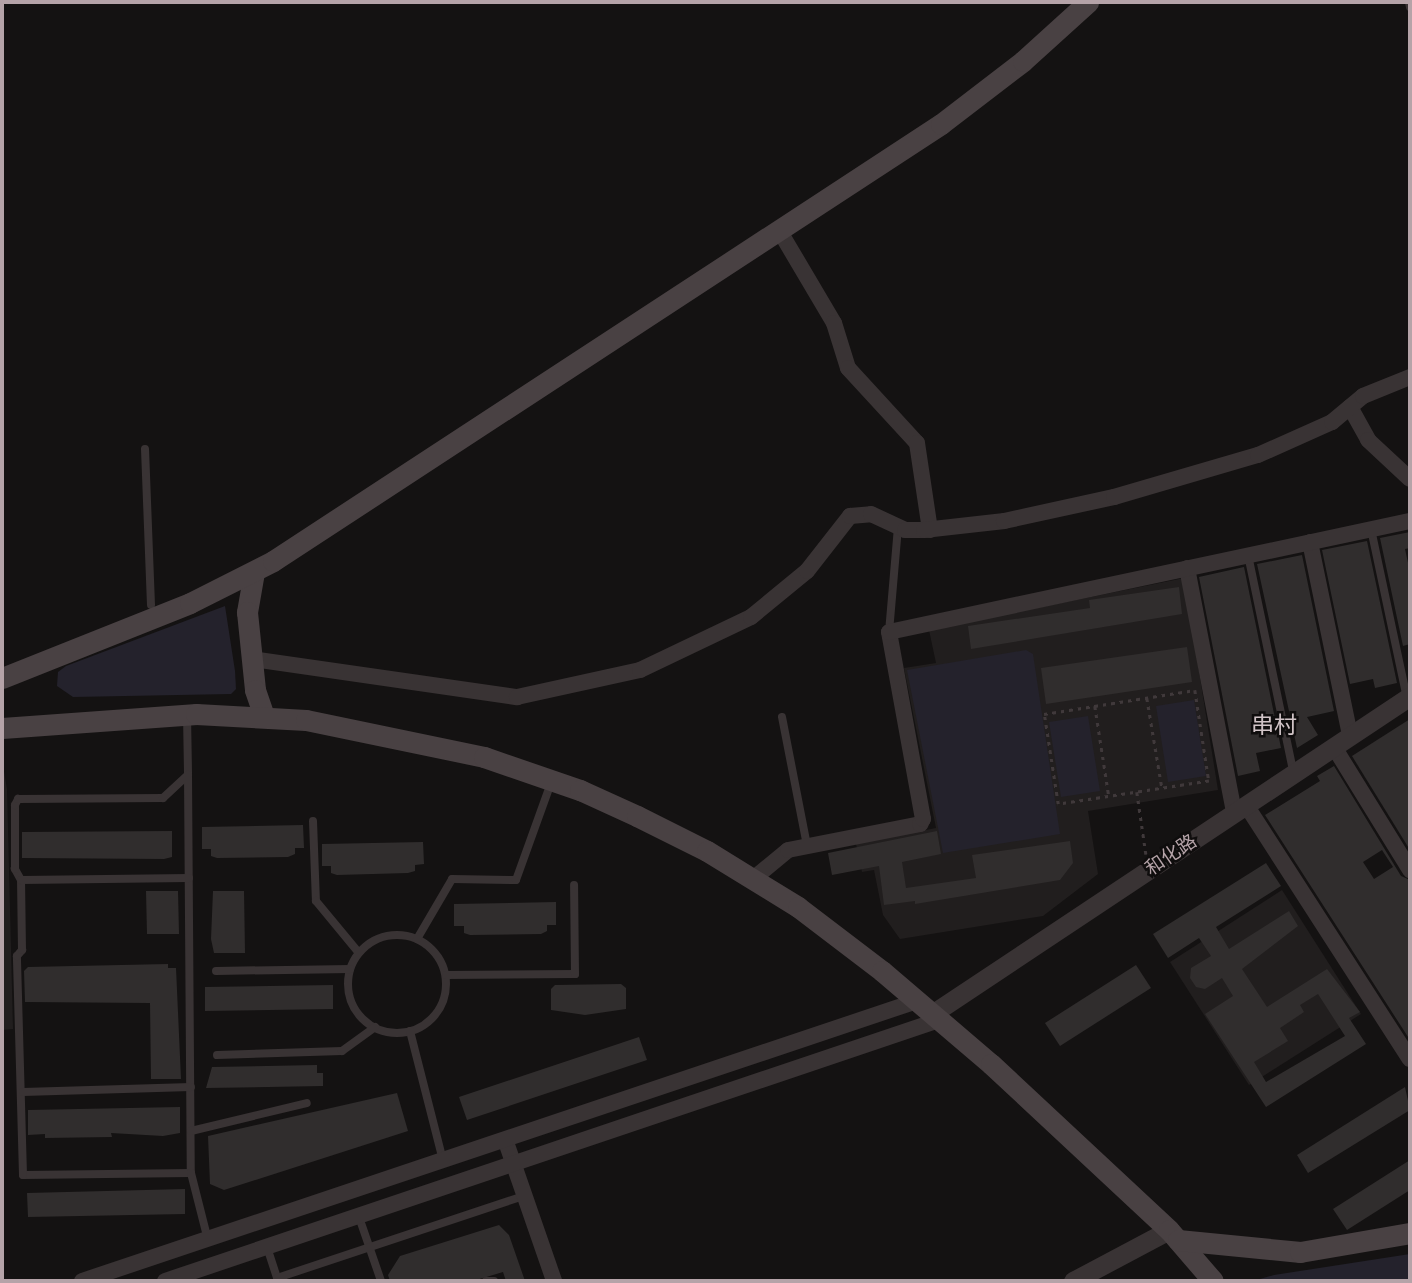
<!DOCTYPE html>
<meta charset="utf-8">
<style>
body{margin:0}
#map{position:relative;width:1412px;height:1283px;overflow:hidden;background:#141212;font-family:Arial,"Noto Sans SC",sans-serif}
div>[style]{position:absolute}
.built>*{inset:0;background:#211e1e}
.green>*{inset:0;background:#24222c}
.building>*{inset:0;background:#302d2d}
.path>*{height:2.5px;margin-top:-1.25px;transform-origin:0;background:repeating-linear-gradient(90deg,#40393b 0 3.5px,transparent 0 8.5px)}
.service>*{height:8px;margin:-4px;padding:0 4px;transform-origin:4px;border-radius:4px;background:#393334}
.service>.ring{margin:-4px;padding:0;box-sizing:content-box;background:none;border:8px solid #393334;border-radius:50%}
.minor>*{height:16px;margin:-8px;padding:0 8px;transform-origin:8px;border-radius:8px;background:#393334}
.tertiary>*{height:19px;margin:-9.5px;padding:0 9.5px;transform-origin:9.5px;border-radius:9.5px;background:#393334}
.secondary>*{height:21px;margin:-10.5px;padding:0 10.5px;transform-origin:10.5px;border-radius:10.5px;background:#494143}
span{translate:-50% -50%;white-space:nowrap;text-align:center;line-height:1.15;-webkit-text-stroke:5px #0f0d0d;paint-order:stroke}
.street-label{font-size:19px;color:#b5a3a8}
.quarter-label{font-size:23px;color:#d1c4c7}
.frame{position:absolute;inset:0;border:4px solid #b5a3a8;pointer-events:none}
</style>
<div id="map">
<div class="built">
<i style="clip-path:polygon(1184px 578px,1218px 790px,1088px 811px,1098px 874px,1043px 916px,900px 939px,883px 915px,874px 870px,862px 872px,856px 844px,936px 828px,904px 668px,936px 663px,929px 630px)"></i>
<i style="clip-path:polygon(2px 760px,7px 789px,13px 1029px,2px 1030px)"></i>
<i style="clip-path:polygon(1282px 890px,1361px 1014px,1249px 1085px,1170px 962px)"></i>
</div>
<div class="green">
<i style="clip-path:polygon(225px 606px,235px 671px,236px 689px,231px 694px,73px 697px,57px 686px,58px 672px,66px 666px)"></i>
<i style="clip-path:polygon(1026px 650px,1033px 654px,1060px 834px,943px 853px,907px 670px)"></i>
<i style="clip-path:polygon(1194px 700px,1206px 776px,1168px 782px,1156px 706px)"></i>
<i style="clip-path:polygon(1088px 716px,1100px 791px,1061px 797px,1049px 722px)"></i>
<i style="clip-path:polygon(1410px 1254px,1410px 1281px,1253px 1281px,1274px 1275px)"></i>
</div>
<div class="building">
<i style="clip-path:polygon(1410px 532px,1410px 548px,1405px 549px,1410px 572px,1410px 644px,1403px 646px,1380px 538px)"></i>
<i style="clip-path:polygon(1367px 541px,1397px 683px,1375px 688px,1373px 679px,1350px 684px,1322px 550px)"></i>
<i style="clip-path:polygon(1302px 555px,1334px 711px,1307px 717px,1318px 735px,1297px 748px,1257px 564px)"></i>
<i style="clip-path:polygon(1244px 567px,1281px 748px,1256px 753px,1260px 771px,1238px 776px,1199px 577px)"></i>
<i style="clip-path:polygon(1179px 587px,1182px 614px,971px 649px,968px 626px,1090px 608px,1089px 600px)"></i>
<i style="clip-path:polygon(1187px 647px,1192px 682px,1046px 704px,1041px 668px)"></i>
<i style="clip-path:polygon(1410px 719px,1410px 850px,1352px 756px)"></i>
<i style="clip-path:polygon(evenodd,1334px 766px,1401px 876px,1410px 880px,1410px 1040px,1265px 815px,1320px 781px,1317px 776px,1334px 766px,1382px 850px,1393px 867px,1374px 879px,1363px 862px,1382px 850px)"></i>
<i style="clip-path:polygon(303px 825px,304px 848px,295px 848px,295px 854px,288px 857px,217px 858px,211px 856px,211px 849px,202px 849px,202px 827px)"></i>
<i style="clip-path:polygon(172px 831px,172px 857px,164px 859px,22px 858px,22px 832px)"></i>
<i style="clip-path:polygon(937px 831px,941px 854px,902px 862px,906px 888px,976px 878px,972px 855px,1070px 841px,1073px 863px,1060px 880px,915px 904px,915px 901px,884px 905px,879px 866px,832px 875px,828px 853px)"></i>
<i style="clip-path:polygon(423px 842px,424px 864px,415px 865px,415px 871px,408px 873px,337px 875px,331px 873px,331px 866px,322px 866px,322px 844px)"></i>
<i style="clip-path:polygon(evenodd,1266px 863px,1281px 886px,1216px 927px,1229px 949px,1289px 911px,1298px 926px,1242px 969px,1267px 1007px,1327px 969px,1360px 1012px,1349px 1018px,1366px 1044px,1266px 1107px,1205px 1014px,1233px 996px,1222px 978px,1205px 989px,1196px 987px,1190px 978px,1191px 968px,1211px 956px,1199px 938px,1168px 958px,1153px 934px,1266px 863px,1318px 994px,1345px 1036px,1266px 1082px,1254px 1062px,1288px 1041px,1280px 1028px,1304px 1012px,1300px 1005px,1318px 994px)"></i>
<i style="clip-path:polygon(146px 891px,178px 891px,179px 934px,147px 934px)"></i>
<i style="clip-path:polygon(213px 891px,244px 891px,245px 953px,214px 953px,211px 939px)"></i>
<i style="clip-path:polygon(556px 902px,556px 925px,547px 925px,547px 931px,541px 934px,470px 935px,464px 933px,464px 926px,454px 926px,454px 904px)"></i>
<i style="clip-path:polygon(168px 964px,168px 968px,176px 968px,181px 1079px,151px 1079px,150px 1003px,25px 1002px,24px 971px,28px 967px)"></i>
<i style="clip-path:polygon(1136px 965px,1151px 988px,1060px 1046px,1045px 1023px)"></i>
<i style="clip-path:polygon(621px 984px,626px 988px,626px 1009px,585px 1015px,551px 1010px,551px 989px,555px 985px)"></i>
<i style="clip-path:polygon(333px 985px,333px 1009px,205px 1011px,205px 987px)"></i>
<i style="clip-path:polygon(639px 1037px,647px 1060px,467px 1120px,459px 1097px)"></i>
<i style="clip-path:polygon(317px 1065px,317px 1073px,323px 1073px,323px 1086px,206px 1088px,212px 1067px)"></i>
<i style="clip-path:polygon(1405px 1087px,1410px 1110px,1308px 1173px,1297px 1155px)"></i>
<i style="clip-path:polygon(397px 1093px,408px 1131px,224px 1190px,210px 1184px,208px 1136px)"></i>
<i style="clip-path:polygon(180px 1107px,180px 1133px,163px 1136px,111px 1133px,112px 1137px,45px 1138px,45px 1134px,28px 1135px,28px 1110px)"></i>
<i style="clip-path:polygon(1410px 1160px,1410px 1190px,1347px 1230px,1333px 1209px)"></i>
<i style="clip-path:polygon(185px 1189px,185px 1214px,28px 1217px,27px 1193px)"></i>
<i style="clip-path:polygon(499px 1225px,509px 1235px,525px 1281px,506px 1281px,503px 1272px,473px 1281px,390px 1281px,388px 1275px,400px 1256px)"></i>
</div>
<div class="path">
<i style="left:1195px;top:690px;width:92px;rotate:81.3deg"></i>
<i style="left:1209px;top:781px;width:153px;rotate:171.3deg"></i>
<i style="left:1058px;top:804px;width:91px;rotate:-98.8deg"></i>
<i style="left:1044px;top:714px;width:153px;rotate:-9deg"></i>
<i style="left:1147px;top:698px;width:91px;rotate:80.5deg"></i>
<i style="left:1095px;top:706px;width:91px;rotate:81.2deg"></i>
<i style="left:1137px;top:792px;width:63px;rotate:81.7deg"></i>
</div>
<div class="service">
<i style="left:1409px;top:2px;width:5px;rotate:79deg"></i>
<i style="left:145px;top:449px;width:156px;rotate:87.8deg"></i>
<i style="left:1371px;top:529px;width:173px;rotate:78deg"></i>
<i style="left:1248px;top:555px;width:221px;rotate:78.2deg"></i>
<i style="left:889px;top:632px;width:105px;rotate:-85.1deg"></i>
<i style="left:187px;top:715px;width:60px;rotate:89deg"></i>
<i style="left:188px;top:775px;width:398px;rotate:89.6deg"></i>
<i style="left:191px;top:1173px;width:168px;rotate:179.3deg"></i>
<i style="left:23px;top:1175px;width:219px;rotate:-91.6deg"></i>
<i style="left:17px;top:956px;width:8px;rotate:-50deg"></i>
<i style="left:22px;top:950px;width:70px;rotate:-90.8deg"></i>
<i style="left:21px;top:880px;width:13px;rotate:-119deg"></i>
<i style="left:15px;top:869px;width:64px;rotate:-90deg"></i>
<i style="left:15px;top:805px;width:7px;rotate:-63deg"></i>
<i style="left:18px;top:799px;width:145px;rotate:-0.4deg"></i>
<i style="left:163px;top:798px;width:34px;rotate:-43deg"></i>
<i style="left:782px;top:717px;width:131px;rotate:79deg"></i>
<i style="left:313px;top:821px;width:80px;rotate:87.9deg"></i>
<i style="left:316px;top:901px;width:67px;rotate:50.4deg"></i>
<i style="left:21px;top:880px;width:168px;rotate:-0.7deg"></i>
<i class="ring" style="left:348px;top:935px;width:90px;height:90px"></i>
<i style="left:417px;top:939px;width:69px;rotate:-59.7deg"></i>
<i style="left:452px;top:879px;width:64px;rotate:0.9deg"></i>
<i style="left:516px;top:880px;width:103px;rotate:-70.2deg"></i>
<i style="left:216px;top:971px;width:134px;rotate:-0.9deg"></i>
<i style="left:446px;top:975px;width:129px;rotate:-0.4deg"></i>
<i style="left:575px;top:974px;width:89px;rotate:-90.6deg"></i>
<i style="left:410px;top:1031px;width:133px;rotate:75.7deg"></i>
<i style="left:217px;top:1055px;width:125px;rotate:-1.8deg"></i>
<i style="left:342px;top:1051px;width:41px;rotate:-36deg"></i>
<i style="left:23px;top:1092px;width:168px;rotate:-1.7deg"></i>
<i style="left:191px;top:1131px;width:119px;rotate:-13.6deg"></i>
<i style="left:191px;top:1173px;width:69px;rotate:75.8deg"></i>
<i style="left:359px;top:1217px;width:68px;rotate:71deg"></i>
<i style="left:267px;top:1247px;width:33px;rotate:72deg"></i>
<i style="left:277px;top:1278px;width:260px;rotate:-18.4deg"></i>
<i style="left:486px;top:1281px;width:8px"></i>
</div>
<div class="minor">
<i style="left:779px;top:230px;width:108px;rotate:59.4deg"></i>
<i style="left:834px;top:323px;width:47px;rotate:72.7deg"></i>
<i style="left:848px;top:368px;width:102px;rotate:47.4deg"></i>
<i style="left:917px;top:443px;width:88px;rotate:81.5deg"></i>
<i style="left:1350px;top:407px;width:38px;rotate:61deg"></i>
<i style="left:1368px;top:440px;width:57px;rotate:42.9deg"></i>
<i style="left:1310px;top:542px;width:198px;rotate:78.3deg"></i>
<i style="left:1187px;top:568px;width:249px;rotate:79.1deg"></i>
<i style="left:252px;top:659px;width:268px;rotate:8.2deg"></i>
<i style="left:517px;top:697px;width:126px;rotate:-12.4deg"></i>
<i style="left:640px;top:670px;width:123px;rotate:-25.5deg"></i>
<i style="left:751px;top:617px;width:72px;rotate:-39.4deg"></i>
<i style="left:807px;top:571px;width:70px;rotate:-52deg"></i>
<i style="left:850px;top:516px;width:21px;rotate:-5deg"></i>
<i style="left:871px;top:514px;width:38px;rotate:25deg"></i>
<i style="left:905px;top:530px;width:19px"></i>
<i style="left:924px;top:530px;width:81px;rotate:-6.4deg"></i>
<i style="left:1004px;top:521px;width:113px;rotate:-12.3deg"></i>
<i style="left:1114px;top:497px;width:150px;rotate:-16.3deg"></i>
<i style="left:1258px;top:455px;width:81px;rotate:-24deg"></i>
<i style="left:1332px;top:422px;width:40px;rotate:-40deg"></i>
<i style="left:1363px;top:396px;width:51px;rotate:-22deg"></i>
<i style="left:1334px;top:747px;width:145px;rotate:58.3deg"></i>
<i style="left:1246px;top:805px;width:302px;rotate:57.2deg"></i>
<i style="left:753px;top:879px;width:45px;rotate:-39.6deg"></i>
<i style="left:788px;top:850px;width:135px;rotate:-11.1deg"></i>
<i style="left:920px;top:824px;width:6px;rotate:-59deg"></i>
<i style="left:923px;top:819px;width:190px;rotate:-100.3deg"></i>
<i style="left:889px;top:632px;width:533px;rotate:-12.03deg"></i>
<i style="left:506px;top:1142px;width:147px;rotate:70.9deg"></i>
<i style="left:82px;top:1281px;width:881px;rotate:-18.54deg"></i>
<i style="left:165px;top:1281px;width:817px;rotate:-18.63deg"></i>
</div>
<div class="tertiary">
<i style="left:932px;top:1014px;width:574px;rotate:-33.63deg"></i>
<i style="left:1073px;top:1281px;width:109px;rotate:-28deg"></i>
</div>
<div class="secondary">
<i style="left:254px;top:572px;width:41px;rotate:99.9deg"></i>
<i style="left:247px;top:612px;width:78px;rotate:84.1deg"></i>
<i style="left:255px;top:690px;width:28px;rotate:71deg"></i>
<i style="left:2px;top:678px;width:202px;rotate:-21.7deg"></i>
<i style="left:190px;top:603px;width:93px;rotate:-26.8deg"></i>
<i style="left:273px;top:561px;width:798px;rotate:-33.19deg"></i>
<i style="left:941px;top:124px;width:103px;rotate:-37.5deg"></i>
<i style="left:1023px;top:61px;width:88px;rotate:-42.2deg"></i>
<i style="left:2px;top:728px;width:195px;rotate:-4.1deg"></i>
<i style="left:196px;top:714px;width:110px;rotate:3.1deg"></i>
<i style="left:306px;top:720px;width:182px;rotate:11.7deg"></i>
<i style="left:484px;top:757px;width:102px;rotate:19deg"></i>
<i style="left:580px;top:790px;width:63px;rotate:24.5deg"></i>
<i style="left:637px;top:816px;width:78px;rotate:26.6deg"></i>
<i style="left:707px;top:851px;width:107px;rotate:31.6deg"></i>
<i style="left:798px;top:907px;width:106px;rotate:37.3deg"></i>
<i style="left:882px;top:971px;width:143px;rotate:40.5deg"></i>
<i style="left:991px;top:1064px;width:243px;rotate:43deg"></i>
<i style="left:1169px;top:1230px;width:67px;rotate:49.2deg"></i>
<i style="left:1178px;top:1240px;width:123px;rotate:5.6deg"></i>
<i style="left:1300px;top:1252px;width:112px;rotate:-9.8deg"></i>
</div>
<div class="street-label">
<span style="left:1171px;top:855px;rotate:-34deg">和化路</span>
</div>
<div class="quarter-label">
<span style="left:1274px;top:725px">串村</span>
</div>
<div class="frame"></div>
</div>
